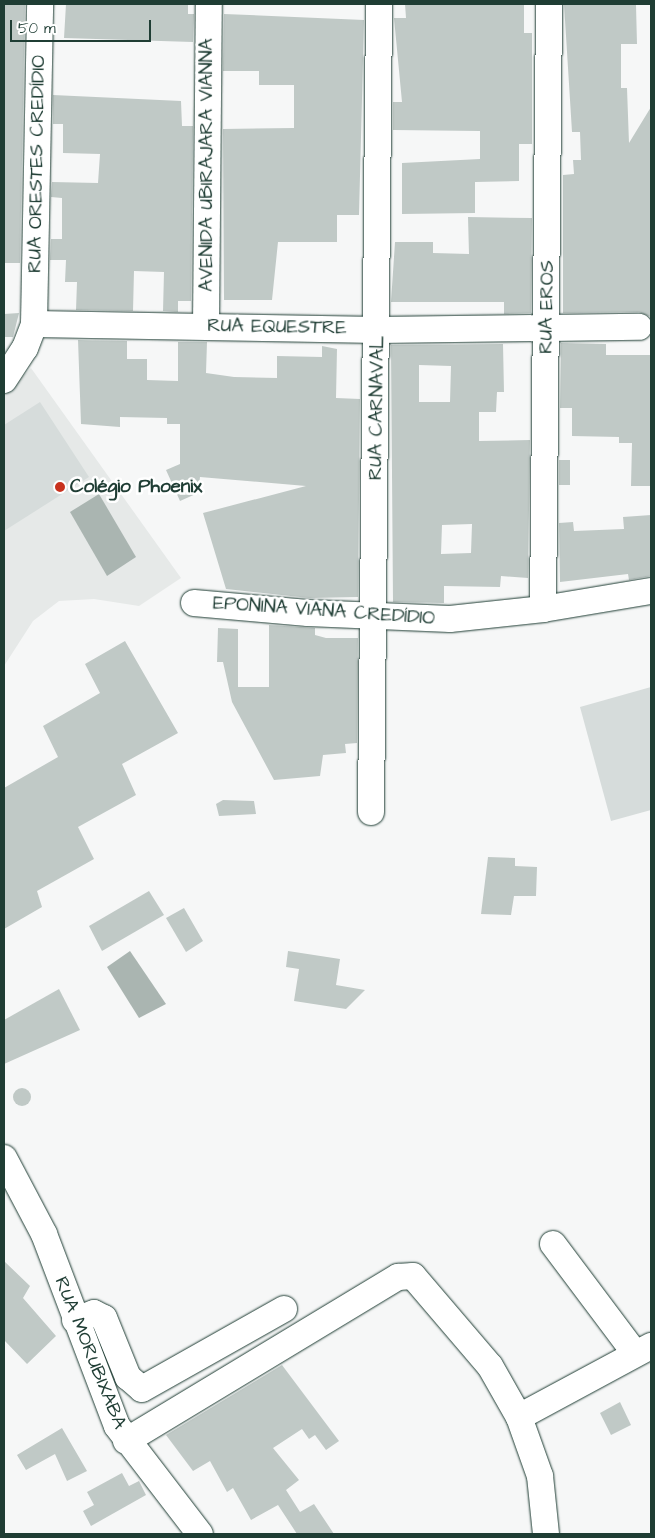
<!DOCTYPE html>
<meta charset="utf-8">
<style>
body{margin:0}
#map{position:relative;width:655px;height:1538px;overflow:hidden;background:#f6f7f7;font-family:"Architects Daughter",sans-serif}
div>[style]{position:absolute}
.built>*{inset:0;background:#e6e9e8}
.green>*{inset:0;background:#d6dcdb}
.water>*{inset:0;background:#aab5b1}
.building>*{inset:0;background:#c0c9c6}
.round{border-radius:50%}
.roads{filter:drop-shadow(0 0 1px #1f3d34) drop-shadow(0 0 1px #1f3d34)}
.minor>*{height:26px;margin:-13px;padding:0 13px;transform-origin:13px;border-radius:13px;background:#fff}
.dots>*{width:14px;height:14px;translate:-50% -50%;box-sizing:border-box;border:2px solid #fff;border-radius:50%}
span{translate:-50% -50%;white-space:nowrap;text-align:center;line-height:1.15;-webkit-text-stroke:5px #fff;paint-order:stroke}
.street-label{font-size:19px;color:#1f3d34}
.poi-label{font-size:19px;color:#1f3d34;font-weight:700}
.left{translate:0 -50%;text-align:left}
.frame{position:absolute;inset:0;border:5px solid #1f3d34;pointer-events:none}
.scale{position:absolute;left:10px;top:20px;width:141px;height:22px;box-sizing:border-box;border:2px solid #1f3d34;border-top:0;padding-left:6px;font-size:15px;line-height:18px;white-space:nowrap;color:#1f3d34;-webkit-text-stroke:4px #fff;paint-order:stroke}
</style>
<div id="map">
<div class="built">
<i style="clip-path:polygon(31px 368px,181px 578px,139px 606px,94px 599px,59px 601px,33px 621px,4px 666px,4px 396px)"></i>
</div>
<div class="green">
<i style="clip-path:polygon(40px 402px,89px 477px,4px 531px,4px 425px)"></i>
<i style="clip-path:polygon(651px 687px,651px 810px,611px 821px,580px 707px)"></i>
</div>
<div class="water">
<i style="clip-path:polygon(99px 494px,136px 557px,107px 576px,70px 512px)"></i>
<i style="clip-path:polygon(130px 951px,166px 1004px,139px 1018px,107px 967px)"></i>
</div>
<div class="building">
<i style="clip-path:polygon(4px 4px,25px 4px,20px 263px,4px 263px)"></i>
<i style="clip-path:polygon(66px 4px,188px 4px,188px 14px,194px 14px,193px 42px,64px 38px)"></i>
<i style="clip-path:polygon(405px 4px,524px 4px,524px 33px,532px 33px,532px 144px,519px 144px,519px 181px,475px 182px,475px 213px,402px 214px,402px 163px,480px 159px,480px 131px,393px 130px,393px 102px,402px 102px,394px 18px,406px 18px)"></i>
<i style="clip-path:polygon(564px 4px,636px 5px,637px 44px,621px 44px,621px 88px,627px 88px,629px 143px,651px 107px,651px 317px,639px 312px,563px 313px,563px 175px,574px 174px,573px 160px,581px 160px,580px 132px,572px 132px)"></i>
<i style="clip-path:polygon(224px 14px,364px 20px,359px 215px,337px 215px,337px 242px,278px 242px,272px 300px,224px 300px,223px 129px,294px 128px,294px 85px,259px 85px,259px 71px,223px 71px)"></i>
<i style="clip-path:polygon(53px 95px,181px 101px,182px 126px,193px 126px,191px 301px,178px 301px,178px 312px,163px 311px,164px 272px,134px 271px,133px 311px,76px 310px,77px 282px,65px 282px,66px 260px,50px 260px,51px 239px,62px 239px,62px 198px,51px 197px,52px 182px,98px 183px,100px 154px,63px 153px,63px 124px,53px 124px)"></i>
<i style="clip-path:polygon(468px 217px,532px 218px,531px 313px,504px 314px,504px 302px,391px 302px,395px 242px,433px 242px,433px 253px,469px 254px)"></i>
<i style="clip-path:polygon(19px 313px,13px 337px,4px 337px,4px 314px)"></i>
<i style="clip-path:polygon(78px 340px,127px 341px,127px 359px,147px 359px,147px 380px,178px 381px,178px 342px,207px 342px,206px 373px,234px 377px,277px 378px,277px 356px,322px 357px,322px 346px,337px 349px,336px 398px,360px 399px,358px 597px,309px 598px,226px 589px,203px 513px,306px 486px,200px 477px,198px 493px,180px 501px,166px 470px,180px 464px,180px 424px,167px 424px,167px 418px,120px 417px,120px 427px,81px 424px)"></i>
<i style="clip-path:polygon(561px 343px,606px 344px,606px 355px,651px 355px,651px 486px,631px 486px,632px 443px,619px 443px,619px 437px,572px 436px,572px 408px,560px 408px)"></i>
<i style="clip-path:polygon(evenodd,503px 344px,504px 392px,497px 392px,496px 412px,479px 412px,479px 441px,530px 440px,528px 578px,501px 576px,500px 587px,444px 586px,444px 603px,393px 602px,391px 345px,503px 344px,419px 365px,451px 366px,450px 402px,419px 402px,419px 365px,503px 344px,472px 524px,471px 553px,441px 554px,442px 525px,472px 524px)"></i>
<i style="clip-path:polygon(559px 460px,570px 460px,570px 485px,559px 485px)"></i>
<i style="clip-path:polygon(651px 515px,651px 576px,629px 580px,628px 574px,560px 582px,559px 523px,573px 522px,574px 531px,624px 529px,623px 517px)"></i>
<i style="clip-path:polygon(269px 625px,315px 628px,315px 635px,326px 638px,358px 638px,357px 743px,345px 744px,346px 753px,323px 755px,320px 776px,274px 780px,232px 702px,223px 662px,217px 662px,218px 628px,238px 629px,238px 687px,269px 687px)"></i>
<i style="clip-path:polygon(125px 641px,178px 733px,122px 764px,136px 795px,78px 827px,94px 859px,37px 891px,42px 907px,4px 929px,4px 788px,58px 757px,43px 726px,100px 693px,85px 664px)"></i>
<i style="clip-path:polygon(223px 800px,254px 801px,256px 814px,219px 816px,216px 804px)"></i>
<i style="clip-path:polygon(488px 857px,515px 858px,515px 866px,537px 867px,536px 896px,514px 896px,511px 915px,481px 914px)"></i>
<i style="clip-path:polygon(149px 891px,164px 915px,102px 951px,89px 926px)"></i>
<i style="clip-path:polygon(184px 908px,203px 941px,186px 952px,166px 918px)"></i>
<i style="clip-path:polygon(288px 951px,340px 959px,336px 985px,365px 990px,346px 1009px,294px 1001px,299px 969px,286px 967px)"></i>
<i style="clip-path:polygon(59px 989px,80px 1030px,4px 1064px,4px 1020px)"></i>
<i class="round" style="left:13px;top:1088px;width:18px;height:18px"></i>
<i style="clip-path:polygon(4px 1261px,30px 1286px,23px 1298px,56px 1336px,27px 1364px,4px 1340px)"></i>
<i style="clip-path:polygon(282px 1365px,339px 1441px,326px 1450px,315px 1435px,309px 1439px,302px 1429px,273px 1448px,299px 1480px,286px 1490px,300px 1512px,314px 1504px,334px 1534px,297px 1534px,278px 1505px,251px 1520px,233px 1488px,227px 1492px,210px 1461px,193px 1471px,166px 1435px)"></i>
<i style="clip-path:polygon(620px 1402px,631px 1425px,611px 1435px,600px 1413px)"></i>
<i style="clip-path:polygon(62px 1428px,87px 1471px,67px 1481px,55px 1454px,26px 1470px,17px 1455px)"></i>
<i style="clip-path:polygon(122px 1473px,129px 1486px,139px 1481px,146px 1495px,91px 1526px,83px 1511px,94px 1505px,87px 1492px)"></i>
</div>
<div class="roads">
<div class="minor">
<i style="left:34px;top:324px;width:344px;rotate:1deg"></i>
<i style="left:378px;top:330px;width:261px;rotate:-0.7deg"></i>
<i style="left:206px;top:326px;width:322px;rotate:-89.5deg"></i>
<i style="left:4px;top:380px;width:38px;rotate:-57deg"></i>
<i style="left:25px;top:348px;width:26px;rotate:-69deg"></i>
<i style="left:34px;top:324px;width:320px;rotate:-88.9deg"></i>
<i style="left:194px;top:603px;width:114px;rotate:5deg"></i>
<i style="left:308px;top:613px;width:142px;rotate:2.4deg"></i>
<i style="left:450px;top:619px;width:94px;rotate:-6.1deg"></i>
<i style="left:543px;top:609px;width:109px;rotate:-9.5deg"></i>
<i style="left:543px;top:609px;width:605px;rotate:-89.43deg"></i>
<i style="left:371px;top:812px;width:808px;rotate:-89.43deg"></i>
<i style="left:4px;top:1158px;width:86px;rotate:62.2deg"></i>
<i style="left:44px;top:1234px;width:205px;rotate:69.2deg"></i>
<i style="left:117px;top:1426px;width:136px;rotate:52.5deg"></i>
<i style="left:553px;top:1244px;width:135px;rotate:53.1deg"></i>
<i style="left:75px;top:1320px;width:20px;rotate:-20deg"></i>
<i style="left:94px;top:1313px;width:11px;rotate:27deg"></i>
<i style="left:104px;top:1318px;width:64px;rotate:67.9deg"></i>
<i style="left:128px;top:1377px;width:18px;rotate:41deg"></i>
<i style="left:142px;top:1389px;width:163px;rotate:-29.4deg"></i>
<i style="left:519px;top:1417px;width:150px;rotate:-28.3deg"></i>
<i style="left:126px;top:1441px;width:318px;rotate:-31.1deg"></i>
<i style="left:398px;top:1277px;width:15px;rotate:-4deg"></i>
<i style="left:413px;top:1276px;width:118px;rotate:49.5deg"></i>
<i style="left:490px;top:1366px;width:59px;rotate:60.4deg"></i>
<i style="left:519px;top:1417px;width:63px;rotate:70.4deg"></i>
<i style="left:540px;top:1476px;width:58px;rotate:84.1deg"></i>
</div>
</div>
<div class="dots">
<i style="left:60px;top:487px;background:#c8321e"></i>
</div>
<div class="street-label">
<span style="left:37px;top:164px;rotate:-89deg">RUA ORESTES CREDÍDIO</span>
<span style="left:207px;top:165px;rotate:-90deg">AVENIDA UBIRAJARA VIANNA</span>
<span style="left:547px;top:307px;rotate:-89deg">RUA EROS</span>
<span style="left:277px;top:327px;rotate:1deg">RUA EQUESTRE</span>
<span style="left:377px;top:408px;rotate:-89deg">RUA CARNAVAL</span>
<span style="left:324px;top:611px;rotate:4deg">EPONINA VIANA CREDÍDIO</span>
<span style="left:90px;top:1353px;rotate:68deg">RUA MORUBIXABA</span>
</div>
<div class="poi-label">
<span class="left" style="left:70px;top:487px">Colégio Phoenix</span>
</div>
<div class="frame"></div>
<div class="scale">50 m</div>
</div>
